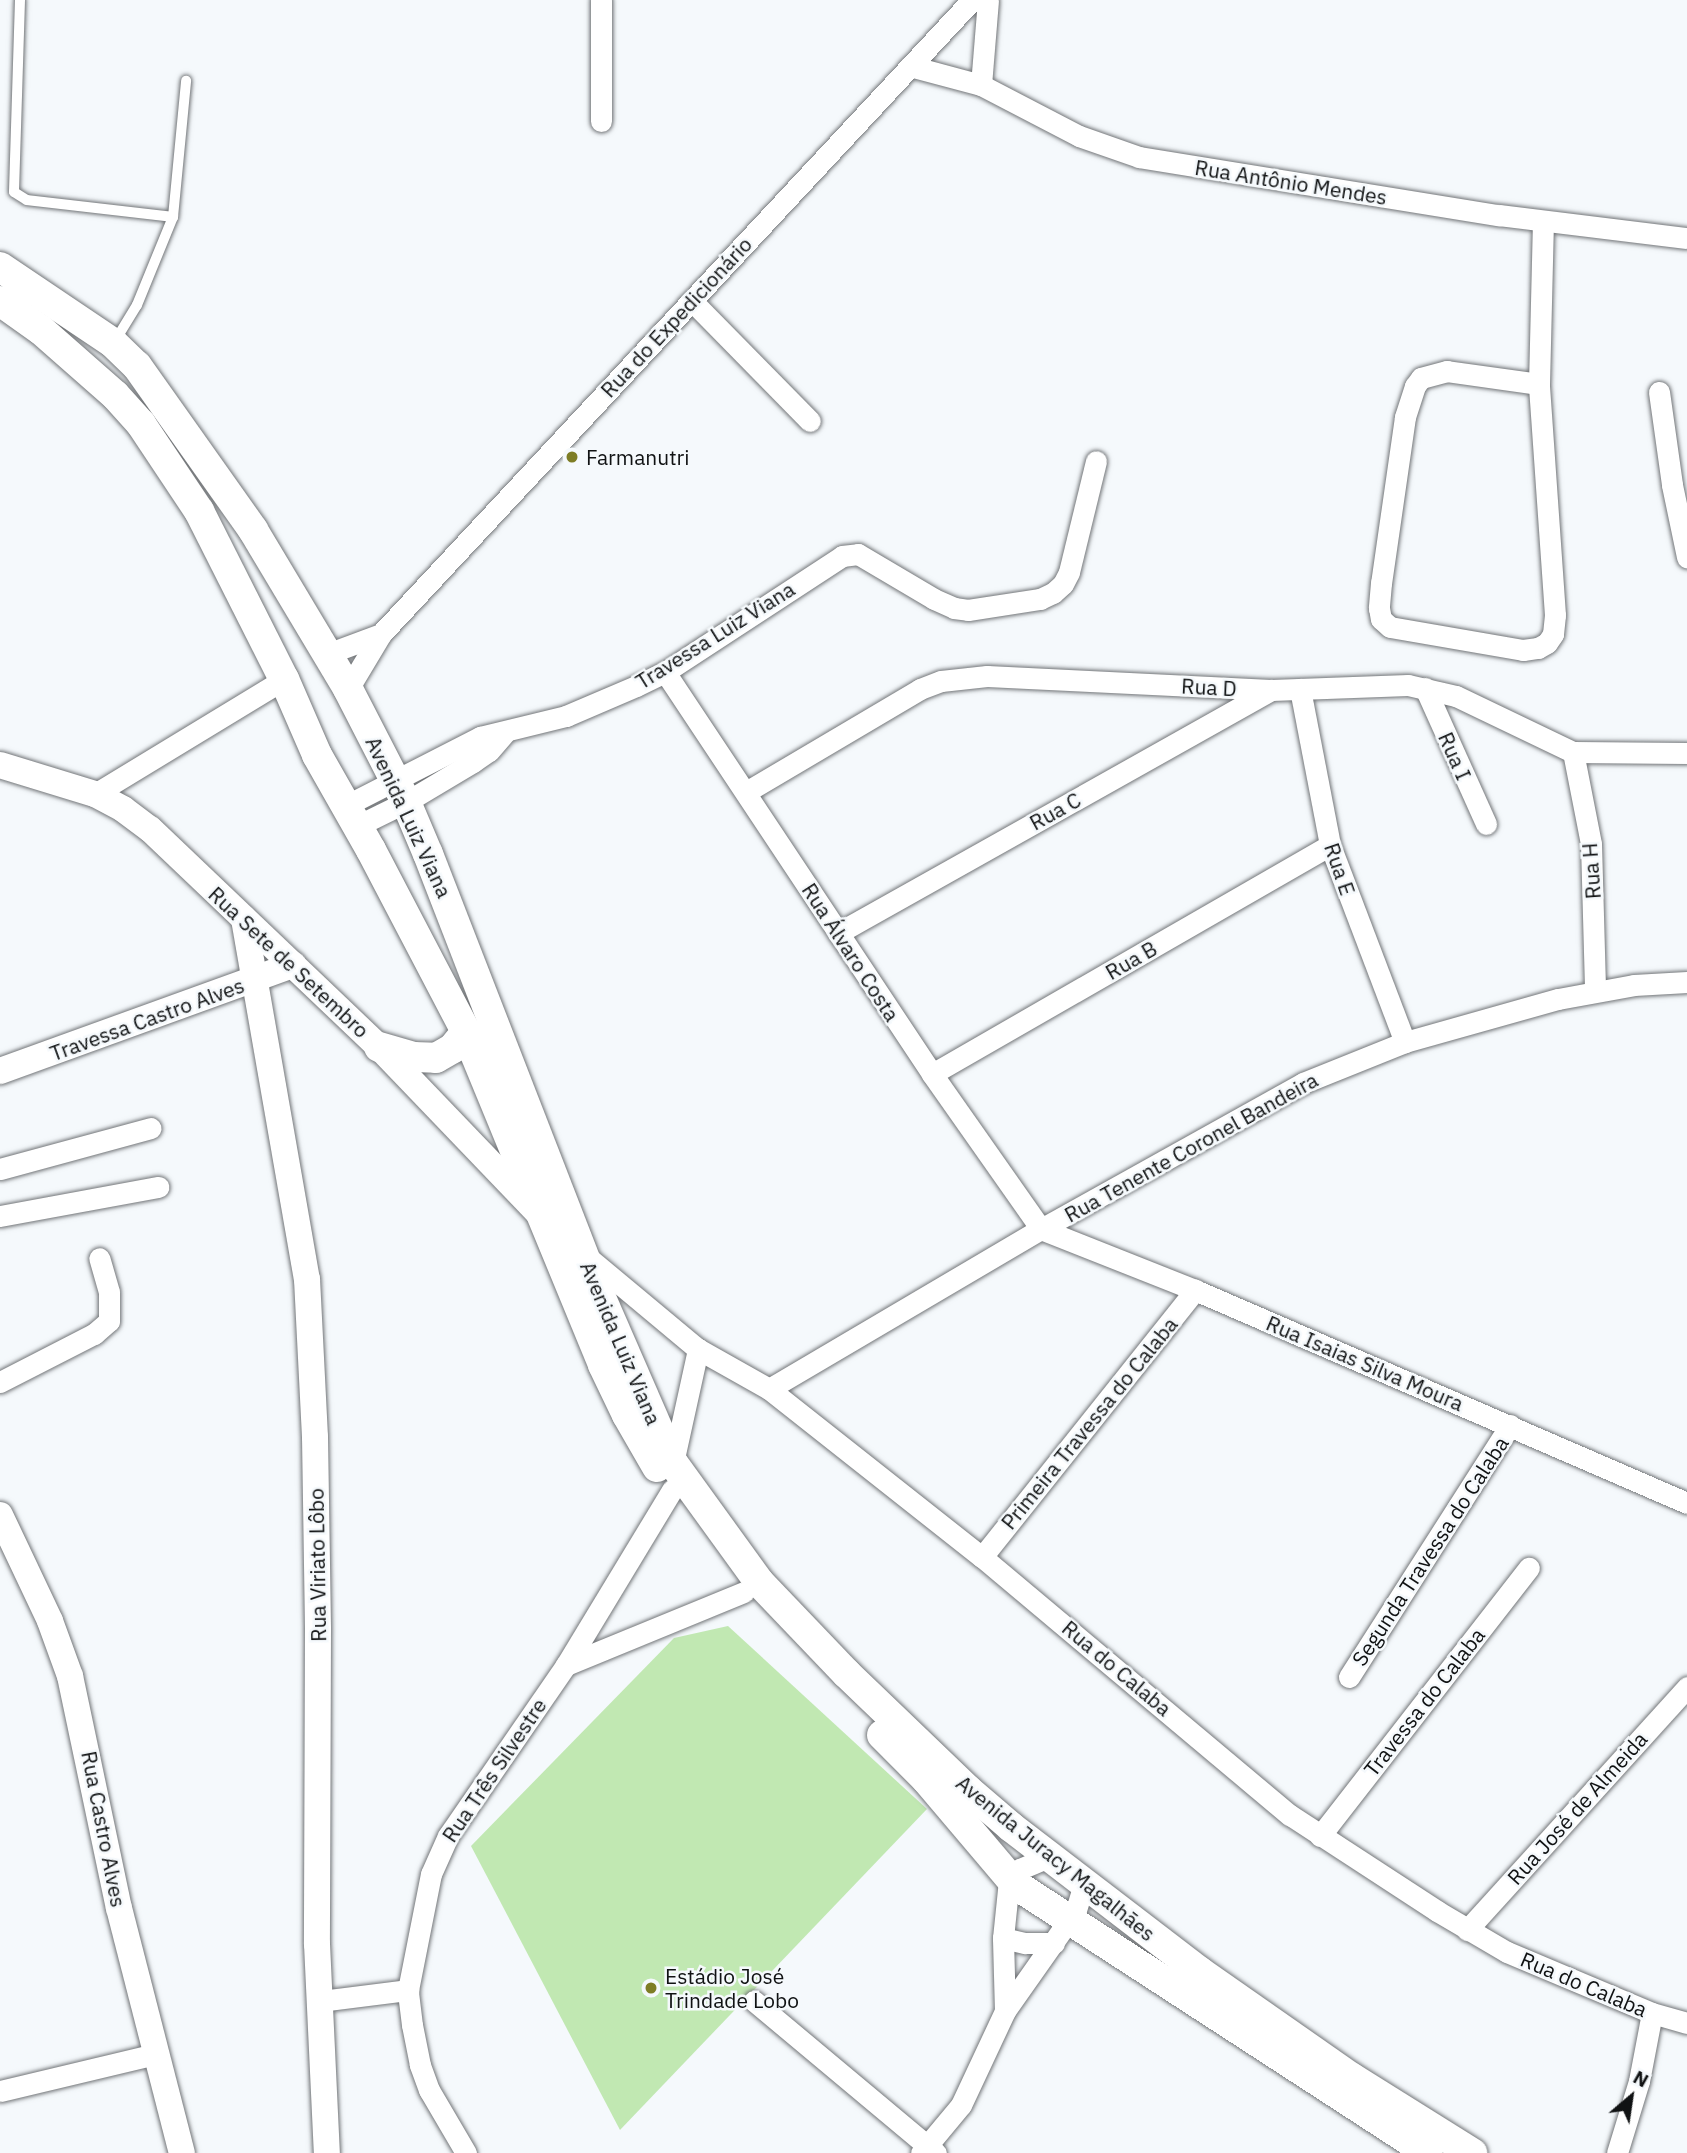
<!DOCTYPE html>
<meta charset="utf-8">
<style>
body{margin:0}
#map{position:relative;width:1687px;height:2153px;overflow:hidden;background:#f5f9fc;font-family:"IBM Plex Sans",sans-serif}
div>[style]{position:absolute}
.green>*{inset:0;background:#c1e8b2}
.roads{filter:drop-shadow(0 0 2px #727578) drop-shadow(0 0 2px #727578)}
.service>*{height:10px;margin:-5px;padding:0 5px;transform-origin:5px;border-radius:5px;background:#fff}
.minor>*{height:21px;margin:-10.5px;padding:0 10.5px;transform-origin:10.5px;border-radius:10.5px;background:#fff}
.tertiary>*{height:26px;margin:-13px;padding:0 13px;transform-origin:13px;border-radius:13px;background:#fff}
.secondary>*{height:30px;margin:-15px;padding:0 15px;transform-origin:15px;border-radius:15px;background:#fff}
.dots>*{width:19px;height:19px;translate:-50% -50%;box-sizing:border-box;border:4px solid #f5f9fc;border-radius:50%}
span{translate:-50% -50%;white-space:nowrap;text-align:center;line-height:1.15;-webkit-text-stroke:5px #f5f9fc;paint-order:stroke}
.street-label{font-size:21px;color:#101213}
.poi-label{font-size:21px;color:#101213}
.left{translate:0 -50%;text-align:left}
.north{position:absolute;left:1596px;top:2062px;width:70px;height:70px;-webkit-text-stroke:5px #f5f9fc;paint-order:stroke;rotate:29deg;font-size:19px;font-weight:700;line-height:28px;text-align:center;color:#101213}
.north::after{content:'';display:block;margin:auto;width:24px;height:32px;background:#101213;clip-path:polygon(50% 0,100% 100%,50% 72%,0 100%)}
</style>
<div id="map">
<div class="green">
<i style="clip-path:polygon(728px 1626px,927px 1809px,620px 2130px,471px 1846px,674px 1638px)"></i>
</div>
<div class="roads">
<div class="service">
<i style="left:20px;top:0;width:192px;rotate:91.8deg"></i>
<i style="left:14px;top:192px;width:15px;rotate:32deg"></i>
<i style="left:27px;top:200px;width:147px;rotate:6.6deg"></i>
<i style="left:115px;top:341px;width:42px;rotate:-58.6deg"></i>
<i style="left:137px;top:305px;width:95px;rotate:-67.8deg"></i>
<i style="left:173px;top:217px;width:137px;rotate:-84.5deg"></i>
</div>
<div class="minor">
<i style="left:910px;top:66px;width:73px;rotate:15deg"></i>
<i style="left:981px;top:85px;width:110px;rotate:27.5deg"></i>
<i style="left:1079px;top:136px;width:64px;rotate:19.3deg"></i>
<i style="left:1139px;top:157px;width:365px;rotate:9.2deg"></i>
<i style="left:1499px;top:215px;width:189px;rotate:7deg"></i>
<i style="left:981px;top:85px;width:85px;rotate:-85.3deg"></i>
<i style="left:601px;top:121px;width:121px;rotate:-90deg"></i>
<i style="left:692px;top:301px;width:168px;rotate:45.5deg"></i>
<i style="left:1539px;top:384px;width:93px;rotate:-172deg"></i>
<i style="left:1447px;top:371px;width:27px;rotate:165deg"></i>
<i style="left:1421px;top:378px;width:10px;rotate:127deg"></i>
<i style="left:1415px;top:386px;width:33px;rotate:108deg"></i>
<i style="left:1405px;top:417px;width:168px;rotate:98.2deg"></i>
<i style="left:1381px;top:583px;width:25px;rotate:95deg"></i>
<i style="left:1379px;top:608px;width:11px;rotate:80deg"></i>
<i style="left:1381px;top:619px;width:12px;rotate:42deg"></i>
<i style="left:1390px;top:627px;width:135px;rotate:9.8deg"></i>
<i style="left:1523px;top:650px;width:15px;rotate:-8deg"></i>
<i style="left:1538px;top:648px;width:10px;rotate:-29deg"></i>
<i style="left:1547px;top:643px;width:11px;rotate:-56deg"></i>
<i style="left:1553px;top:634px;width:19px;rotate:-84deg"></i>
<i style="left:1555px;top:615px;width:232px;rotate:-94deg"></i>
<i style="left:1539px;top:384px;width:163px;rotate:-88.6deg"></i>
<i style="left:1659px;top:392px;width:94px;rotate:82deg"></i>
<i style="left:1672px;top:485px;width:74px;rotate:78.2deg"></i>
<i style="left:327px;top:654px;width:58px;rotate:-20.3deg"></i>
<i style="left:665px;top:672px;width:483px;rotate:56.4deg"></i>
<i style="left:932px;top:1074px;width:189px;rotate:54.9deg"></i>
<i style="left:1041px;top:1229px;width:166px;rotate:21.6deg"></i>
<i style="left:1195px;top:1290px;width:536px;rotate:23.41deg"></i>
<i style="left:1425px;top:688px;width:149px;rotate:65.8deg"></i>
<i style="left:348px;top:689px;width:64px;rotate:-59deg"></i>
<i style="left:381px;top:634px;width:867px;rotate:-47.01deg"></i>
<i style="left:1300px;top:689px;width:159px;rotate:79.1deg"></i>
<i style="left:1330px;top:845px;width:211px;rotate:69.2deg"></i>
<i style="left:1573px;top:752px;width:94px;rotate:78.9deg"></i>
<i style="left:1591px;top:844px;width:147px;rotate:88.4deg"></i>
<i style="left:746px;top:792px;width:202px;rotate:-30.6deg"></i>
<i style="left:920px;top:689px;width:22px;rotate:-21deg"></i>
<i style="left:941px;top:681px;width:46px;rotate:-6.2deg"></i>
<i style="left:987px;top:676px;width:284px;rotate:2.8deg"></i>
<i style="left:1271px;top:690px;width:137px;rotate:-2.1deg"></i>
<i style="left:1408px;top:685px;width:49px;rotate:12.9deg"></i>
<i style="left:1456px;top:696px;width:130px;rotate:25.6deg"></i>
<i style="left:1573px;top:752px;width:114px;rotate:0.5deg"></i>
<i style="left:95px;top:794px;width:221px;rotate:-31.3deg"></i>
<i style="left:345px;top:806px;width:152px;rotate:-27.1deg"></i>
<i style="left:480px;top:737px;width:89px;rotate:-13.7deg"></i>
<i style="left:566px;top:716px;width:76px;rotate:-23.2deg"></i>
<i style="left:636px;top:686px;width:32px;rotate:-26deg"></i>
<i style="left:665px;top:672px;width:212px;rotate:-33.2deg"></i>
<i style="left:842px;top:556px;width:16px;rotate:-7deg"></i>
<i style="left:858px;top:554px;width:88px;rotate:30.6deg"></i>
<i style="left:934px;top:599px;width:22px;rotate:24deg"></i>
<i style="left:954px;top:608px;width:14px;rotate:8deg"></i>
<i style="left:968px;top:610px;width:73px;rotate:-8.7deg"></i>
<i style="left:1040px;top:599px;width:14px;rotate:-25deg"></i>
<i style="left:1053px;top:593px;width:13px;rotate:-42deg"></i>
<i style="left:1063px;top:584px;width:13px;rotate:-63deg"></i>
<i style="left:1069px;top:572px;width:114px;rotate:-76.3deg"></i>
<i style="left:357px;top:826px;width:55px;rotate:-26.1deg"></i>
<i style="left:406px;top:802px;width:78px;rotate:-30.8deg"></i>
<i style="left:473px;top:762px;width:19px;rotate:-35deg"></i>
<i style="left:489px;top:751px;width:23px;rotate:-49deg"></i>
<i style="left:838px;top:933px;width:497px;rotate:-29.3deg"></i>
<i style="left:932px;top:1074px;width:459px;rotate:-29.9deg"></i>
<i style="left:0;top:1169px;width:156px;rotate:-15.2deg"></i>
<i style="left:0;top:1216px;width:161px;rotate:-10.4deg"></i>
<i style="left:585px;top:1255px;width:147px;rotate:39.8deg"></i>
<i style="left:698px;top:1349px;width:81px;rotate:29.4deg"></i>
<i style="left:769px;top:1389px;width:271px;rotate:38.3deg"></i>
<i style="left:982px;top:1557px;width:402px;rotate:40deg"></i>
<i style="left:1290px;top:1815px;width:176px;rotate:33.1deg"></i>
<i style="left:1437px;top:1911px;width:81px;rotate:30.4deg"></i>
<i style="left:1507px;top:1952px;width:157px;rotate:22.8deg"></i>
<i style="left:1652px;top:2013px;width:36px;rotate:16deg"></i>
<i style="left:0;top:1382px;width:106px;rotate:-27.1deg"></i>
<i style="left:94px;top:1334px;width:20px;rotate:-41deg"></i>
<i style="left:109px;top:1321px;width:29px;rotate:-90deg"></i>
<i style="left:109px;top:1292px;width:35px;rotate:-106deg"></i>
<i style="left:769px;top:1389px;width:316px;rotate:-30.5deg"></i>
<i style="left:1041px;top:1229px;width:300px;rotate:-29.1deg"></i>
<i style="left:1303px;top:1083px;width:110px;rotate:-21.9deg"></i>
<i style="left:1405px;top:1042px;width:159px;rotate:-15.7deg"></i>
<i style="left:1558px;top:999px;width:77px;rotate:-10.4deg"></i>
<i style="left:1634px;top:985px;width:53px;rotate:-3.2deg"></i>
<i style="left:673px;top:1463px;width:117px;rotate:-77.6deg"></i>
<i style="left:982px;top:1557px;width:342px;rotate:-51.4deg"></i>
<i style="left:566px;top:1665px;width:192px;rotate:-22.3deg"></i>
<i style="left:1349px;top:1677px;width:299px;rotate:-57.4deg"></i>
<i style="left:1320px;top:1836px;width:340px;rotate:-52.1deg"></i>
<i style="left:1467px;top:1930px;width:328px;rotate:-47.8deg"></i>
<i style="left:1003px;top:1938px;width:23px;rotate:13deg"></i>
<i style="left:1025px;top:1943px;width:29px"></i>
<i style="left:320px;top:2001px;width:89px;rotate:-7.1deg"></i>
<i style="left:754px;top:2001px;width:237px;rotate:39.9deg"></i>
<i style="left:1005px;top:2011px;width:73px;rotate:-91.6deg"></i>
<i style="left:1003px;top:1938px;width:58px;rotate:-84.1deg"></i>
<i style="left:1009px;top:1880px;width:16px;rotate:-45deg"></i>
<i style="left:1020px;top:1869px;width:34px;rotate:-23deg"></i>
<i style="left:0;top:2091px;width:159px;rotate:-13.4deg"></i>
<i style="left:466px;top:2153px;width:73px;rotate:-120.4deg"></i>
<i style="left:429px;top:2090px;width:27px;rotate:-110deg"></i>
<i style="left:420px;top:2065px;width:41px;rotate:-101.3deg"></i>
<i style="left:412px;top:2025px;width:35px;rotate:-97deg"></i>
<i style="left:408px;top:1990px;width:118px;rotate:-78.8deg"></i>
<i style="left:431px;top:1874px;width:42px;rotate:-65.9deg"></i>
<i style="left:448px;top:1836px;width:208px;rotate:-55.4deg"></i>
<i style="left:566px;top:1665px;width:205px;rotate:-58.8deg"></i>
<i style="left:921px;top:2153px;width:62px;rotate:-50.2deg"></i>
<i style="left:961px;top:2105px;width:104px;rotate:-64.9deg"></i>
<i style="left:1005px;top:2011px;width:123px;rotate:-54.9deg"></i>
<i style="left:1076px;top:1910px;width:30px;rotate:-73deg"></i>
<i style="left:1617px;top:2153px;width:75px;rotate:-73deg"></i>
<i style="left:1639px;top:2081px;width:69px;rotate:-79.2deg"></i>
</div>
<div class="tertiary">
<i style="left:0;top:765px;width:99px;rotate:17deg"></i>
<i style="left:95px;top:794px;width:32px;rotate:28deg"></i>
<i style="left:123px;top:809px;width:34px;rotate:37deg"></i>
<i style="left:150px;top:829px;width:316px;rotate:43.6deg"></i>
<i style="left:379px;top:1047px;width:231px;rotate:46.2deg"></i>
<i style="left:244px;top:919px;width:365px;rotate:80.1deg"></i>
<i style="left:307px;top:1279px;width:158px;rotate:87.1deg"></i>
<i style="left:315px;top:1437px;width:193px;rotate:89.1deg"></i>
<i style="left:318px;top:1630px;width:314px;rotate:90.2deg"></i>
<i style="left:317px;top:1944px;width:209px;rotate:87.3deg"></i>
<i style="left:0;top:1071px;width:312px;rotate:-19.9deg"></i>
<i style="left:0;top:1515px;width:117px;rotate:64.7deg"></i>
<i style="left:50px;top:1621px;width:59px;rotate:70deg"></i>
<i style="left:70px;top:1676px;width:237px;rotate:78.1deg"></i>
<i style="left:119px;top:1908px;width:253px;rotate:75.6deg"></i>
</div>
<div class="secondary">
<i style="left:0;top:267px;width:136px;rotate:33.9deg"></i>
<i style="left:113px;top:343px;width:33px;rotate:44deg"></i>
<i style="left:137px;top:366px;width:201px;rotate:54.7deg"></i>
<i style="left:253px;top:530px;width:185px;rotate:59.1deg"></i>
<i style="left:348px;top:689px;width:127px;rotate:62.8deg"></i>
<i style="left:406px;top:802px;width:56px;rotate:67.1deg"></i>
<i style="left:428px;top:854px;width:454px;rotate:68.8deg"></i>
<i style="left:592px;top:1277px;width:203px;rotate:66.5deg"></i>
<i style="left:673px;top:1463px;width:147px;rotate:54.1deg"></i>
<i style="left:759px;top:1582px;width:126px;rotate:46.3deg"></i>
<i style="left:846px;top:1673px;width:169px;rotate:43.8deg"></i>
<i style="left:968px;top:1790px;width:57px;rotate:40.7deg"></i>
<i style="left:1011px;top:1827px;width:238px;rotate:37.5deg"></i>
<i style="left:1200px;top:1972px;width:185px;rotate:34.9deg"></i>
<i style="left:1352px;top:2078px;width:142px;rotate:32deg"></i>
<i style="left:0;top:301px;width:50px;rotate:35.3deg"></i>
<i style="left:41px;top:330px;width:98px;rotate:41.3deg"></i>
<i style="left:115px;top:395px;width:39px;rotate:48deg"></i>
<i style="left:141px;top:424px;width:105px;rotate:56.3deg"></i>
<i style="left:199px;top:511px;width:188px;rotate:63.2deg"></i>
<i style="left:284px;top:679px;width:83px;rotate:66.5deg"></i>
<i style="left:317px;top:755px;width:109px;rotate:60.4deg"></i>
<i style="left:371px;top:850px;width:205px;rotate:62.4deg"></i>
<i style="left:466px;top:1032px;width:360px;rotate:67.6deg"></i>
<i style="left:603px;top:1365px;width:55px;rotate:64.4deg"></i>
<i style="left:627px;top:1415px;width:60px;rotate:60deg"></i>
<i style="left:379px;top:1047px;width:35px;rotate:16deg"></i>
<i style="left:413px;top:1057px;width:23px;rotate:2deg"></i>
<i style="left:436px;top:1058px;width:20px;rotate:-30deg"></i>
<i style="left:453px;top:1048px;width:21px;rotate:-51deg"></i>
<i style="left:882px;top:1735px;width:62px;rotate:45deg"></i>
<i style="left:926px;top:1779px;width:139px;rotate:49.7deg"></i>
<i style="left:1016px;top:1885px;width:491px;rotate:33deg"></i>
</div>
</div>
<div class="dots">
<i style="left:572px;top:457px;background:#7e7d25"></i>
<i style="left:651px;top:1988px;background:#7e7d25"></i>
</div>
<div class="street-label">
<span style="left:1291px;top:182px;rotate:9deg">Rua Antônio Mendes</span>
<span style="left:676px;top:317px;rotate:-47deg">Rua do Expedicionário</span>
<span style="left:715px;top:635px;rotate:-32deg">Travessa Luiz Viana</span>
<span style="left:1209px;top:687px;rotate:3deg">Rua D</span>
<span style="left:1455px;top:756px;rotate:66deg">Rua I</span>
<span style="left:1055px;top:811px;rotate:-29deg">Rua C</span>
<span style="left:409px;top:817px;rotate:65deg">Avenida Luiz Viana</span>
<span style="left:1340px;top:869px;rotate:71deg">Rua E</span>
<span style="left:1591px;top:871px;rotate:-94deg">Rua H</span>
<span style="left:851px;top:952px;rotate:57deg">Rua Álvaro Costa</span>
<span style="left:1131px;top:960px;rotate:-30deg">Rua B</span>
<span style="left:289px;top:962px;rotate:43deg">Rua Sete de Setembro</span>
<span style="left:147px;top:1019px;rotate:-20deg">Travessa Castro Alves</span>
<span style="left:1191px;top:1147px;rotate:-29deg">Rua Tenente Coronel Bandeira</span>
<span style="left:621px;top:1343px;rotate:67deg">Avenida Luiz Viana</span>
<span style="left:1365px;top:1363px;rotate:23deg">Rua Isaias Silva Moura</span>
<span style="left:1089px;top:1423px;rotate:-51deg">Primeira Travessa do Calaba</span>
<span style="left:1430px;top:1551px;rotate:-57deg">Segunda Travessa do Calaba</span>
<span style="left:317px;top:1565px;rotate:-91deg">Rua Viriato Lôbo</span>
<span style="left:1117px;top:1668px;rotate:40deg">Rua do Calaba</span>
<span style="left:1424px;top:1702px;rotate:-52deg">Travessa do Calaba</span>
<span style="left:494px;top:1770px;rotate:-56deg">Rua Três Silvestre</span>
<span style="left:1577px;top:1808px;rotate:-48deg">Rua José de Almeida</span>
<span style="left:104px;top:1829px;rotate:79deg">Rua Castro Alves</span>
<span style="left:1056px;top:1858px;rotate:39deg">Avenida Juracy Magalhães</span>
<span style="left:1584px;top:1984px;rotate:23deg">Rua do Calaba</span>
</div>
<div class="poi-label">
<span class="left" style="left:586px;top:457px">Farmanutri</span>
<span class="left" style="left:665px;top:1988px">Estádio José<br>Trindade Lobo</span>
</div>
<div class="north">N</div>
</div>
